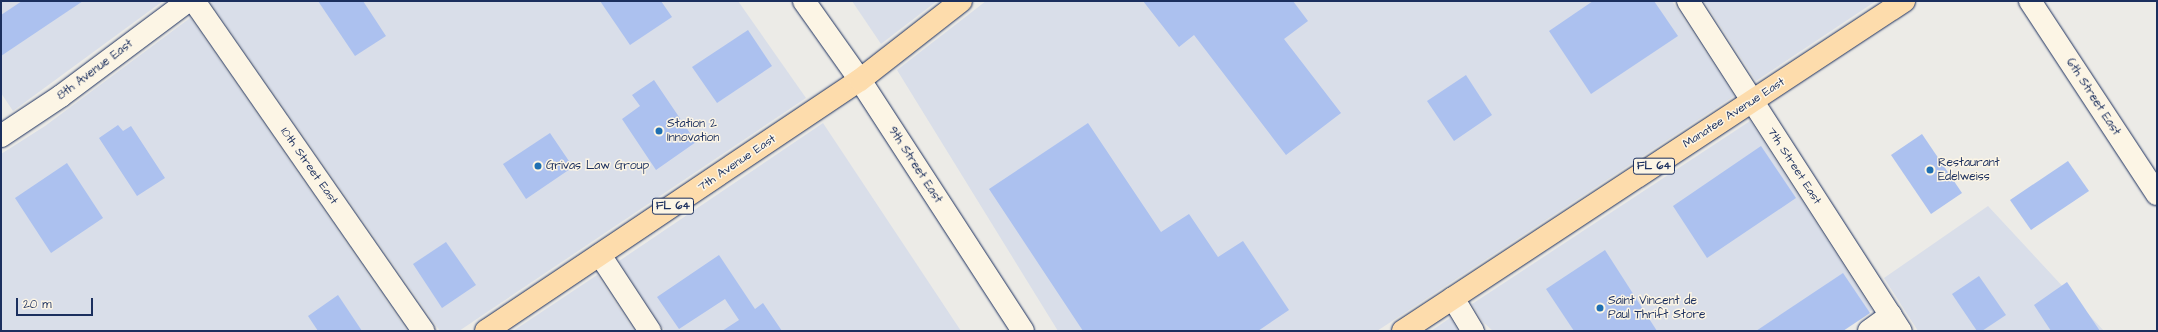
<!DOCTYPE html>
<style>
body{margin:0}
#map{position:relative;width:2158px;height:332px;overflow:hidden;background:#ecebe7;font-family:"Architects Daughter",sans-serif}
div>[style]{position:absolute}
.built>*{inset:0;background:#d9dee9}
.building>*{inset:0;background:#acc1ef}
.roads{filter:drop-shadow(0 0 1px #1b2f5e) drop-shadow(0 0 1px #1b2f5e)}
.minor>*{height:22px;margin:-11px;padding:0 11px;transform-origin:11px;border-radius:11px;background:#fcf5e5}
.tertiary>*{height:22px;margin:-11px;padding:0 11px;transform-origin:11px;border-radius:11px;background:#fcf5e5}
.primary>*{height:22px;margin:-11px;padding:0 11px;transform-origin:11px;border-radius:11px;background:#fddcac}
.dots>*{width:11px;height:11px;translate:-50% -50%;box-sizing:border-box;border:2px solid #fcf5e5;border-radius:50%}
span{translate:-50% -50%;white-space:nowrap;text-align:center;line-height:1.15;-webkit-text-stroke:3px #fcf5e5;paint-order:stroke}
.shield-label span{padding:1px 3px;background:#fcf5e5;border:1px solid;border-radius:3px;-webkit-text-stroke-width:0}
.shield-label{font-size:11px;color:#1b2f5e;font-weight:700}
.street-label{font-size:12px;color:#1b2f5e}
.poi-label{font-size:12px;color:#1b2f5e}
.left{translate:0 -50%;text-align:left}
.frame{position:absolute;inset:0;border:2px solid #1b2f5e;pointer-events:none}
.scale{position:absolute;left:16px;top:298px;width:77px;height:18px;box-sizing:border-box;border:2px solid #1b2f5e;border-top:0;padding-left:5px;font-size:12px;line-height:14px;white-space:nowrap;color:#1b2f5e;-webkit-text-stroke:3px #fcf5e5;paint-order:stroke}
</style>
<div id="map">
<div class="built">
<i style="clip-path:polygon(1px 1px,163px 1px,13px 111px,1px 93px)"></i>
<i style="clip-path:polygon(214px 1px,738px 1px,806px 98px,459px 331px,440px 331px,211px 3px)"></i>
<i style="clip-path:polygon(852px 1px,937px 1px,881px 44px)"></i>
<i style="clip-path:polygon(986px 1px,1672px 1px,1734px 96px,1377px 331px,1058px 331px,897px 70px)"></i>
<i style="clip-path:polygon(1704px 1px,1876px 1px,1756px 81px)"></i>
<i style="clip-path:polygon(190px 18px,407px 331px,1px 331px,1px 154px,45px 126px)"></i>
<i style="clip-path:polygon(1750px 121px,1872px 310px,1842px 331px,1493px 331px,1483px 322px,1472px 304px)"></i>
<i style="clip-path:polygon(823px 123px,961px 331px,665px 331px,619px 261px)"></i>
<i style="clip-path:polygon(1988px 206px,2104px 331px,1918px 331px,1884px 278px)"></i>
<i style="clip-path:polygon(597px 275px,634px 331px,513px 331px)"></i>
<i style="clip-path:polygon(1450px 318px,1458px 331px,1431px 331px)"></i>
</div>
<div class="building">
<i style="clip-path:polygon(22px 1px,83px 1px,1px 56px,1px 15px)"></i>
<i style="clip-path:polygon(318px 1px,363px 1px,386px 36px,355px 56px)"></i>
<i style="clip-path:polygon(600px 1px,661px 1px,672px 17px,630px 45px)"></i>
<i style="clip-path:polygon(1143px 1px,1293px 1px,1308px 21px,1284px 39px,1341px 113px,1286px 155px,1194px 35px,1179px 47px)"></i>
<i style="clip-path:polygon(1593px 1px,1654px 1px,1678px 36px,1591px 94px,1549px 31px)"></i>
<i style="clip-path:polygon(748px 30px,772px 66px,717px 103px,692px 67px)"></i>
<i style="clip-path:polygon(1466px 75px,1492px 115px,1454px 141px,1427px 101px)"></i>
<i style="clip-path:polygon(654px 80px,696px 142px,656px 170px,622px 119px,640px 106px,632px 95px)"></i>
<i style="clip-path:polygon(1088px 123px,1161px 232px,1189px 214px,1218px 257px,1243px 241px,1289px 310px,1258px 331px,1083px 331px,989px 189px)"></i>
<i style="clip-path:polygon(118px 125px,123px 131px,131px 126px,165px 178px,137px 196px,99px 138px)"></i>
<i style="clip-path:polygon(550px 133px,573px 167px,526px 199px,503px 164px)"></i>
<i style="clip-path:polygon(1922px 134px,1962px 193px,1931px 214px,1891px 155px)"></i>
<i style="clip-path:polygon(1761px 146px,1796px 198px,1707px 258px,1673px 206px)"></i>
<i style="clip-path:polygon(2068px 161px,2089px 191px,2031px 230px,2010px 200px)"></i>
<i style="clip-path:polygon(67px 163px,103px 218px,51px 253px,15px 198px)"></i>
<i style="clip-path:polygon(446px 242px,476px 285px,442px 308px,413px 264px)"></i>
<i style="clip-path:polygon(1605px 250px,1657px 331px,1574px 331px,1546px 289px)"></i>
<i style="clip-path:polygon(719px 255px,755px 309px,763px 303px,782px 331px,722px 331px,739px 320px,725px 299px,679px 329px,657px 297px)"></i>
<i style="clip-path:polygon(1843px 273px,1870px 313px,1843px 331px,1756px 331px)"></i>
<i style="clip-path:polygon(1979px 276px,2006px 315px,1982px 331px,1977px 331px,1952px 294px)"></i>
<i style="clip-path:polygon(2067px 282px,2100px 331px,2051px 331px,2034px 305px)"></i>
<i style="clip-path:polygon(338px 295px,362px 331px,318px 331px,308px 316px)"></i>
</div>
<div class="roads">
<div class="minor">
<i style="left:194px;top:1px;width:402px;rotate:55.2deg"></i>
<i style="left:1688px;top:1px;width:393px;rotate:57.2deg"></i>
<i style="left:2030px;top:1px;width:231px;rotate:56.7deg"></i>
<i style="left:1px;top:136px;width:72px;rotate:-33.7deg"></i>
<i style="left:61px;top:96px;width:159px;rotate:-36.8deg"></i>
<i style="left:600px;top:255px;width:91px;rotate:56.7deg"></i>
<i style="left:1453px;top:298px;width:39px;rotate:59deg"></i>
<i style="left:1869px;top:331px;width:27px;rotate:-36deg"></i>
</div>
<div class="tertiary">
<i style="left:804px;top:1px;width:97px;rotate:54.7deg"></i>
<i style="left:860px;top:80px;width:299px;rotate:57deg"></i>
</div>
<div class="primary">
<i style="left:486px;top:331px;width:450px;rotate:-33.9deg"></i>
<i style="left:860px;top:80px;width:128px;rotate:-38deg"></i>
<i style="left:1403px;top:331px;width:600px;rotate:-33.37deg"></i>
</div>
</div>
<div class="dots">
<i style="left:659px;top:131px;background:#1f6fb2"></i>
<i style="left:538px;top:166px;background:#1f6fb2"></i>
<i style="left:1930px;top:170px;background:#1f6fb2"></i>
<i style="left:1600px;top:308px;background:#1f6fb2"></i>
</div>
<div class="shield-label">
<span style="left:1654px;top:166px">FL 64</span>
<span style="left:673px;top:206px">FL 64</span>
</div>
<div class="street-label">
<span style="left:95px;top:70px;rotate:-37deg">8th Avenue East</span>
<span style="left:2093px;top:97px;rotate:57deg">6th Street East</span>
<span style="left:1734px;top:113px;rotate:-33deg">Manatee Avenue East</span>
<span style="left:737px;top:163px;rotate:-34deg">7th Avenue East</span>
<span style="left:915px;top:165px;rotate:57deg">9th Street East</span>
<span style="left:309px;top:166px;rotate:55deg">10th Street East</span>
<span style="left:1794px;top:166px;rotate:57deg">7th Street East</span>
</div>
<div class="poi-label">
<span class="left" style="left:667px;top:131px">Station 2<br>Innovation</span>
<span class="left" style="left:1938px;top:170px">Restaurant<br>Edelweiss</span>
<span class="left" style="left:546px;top:166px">Grivas Law Group</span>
<span class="left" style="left:1608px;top:308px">Saint Vincent de<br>Paul Thrift Store</span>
</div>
<div class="frame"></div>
<div class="scale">20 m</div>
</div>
